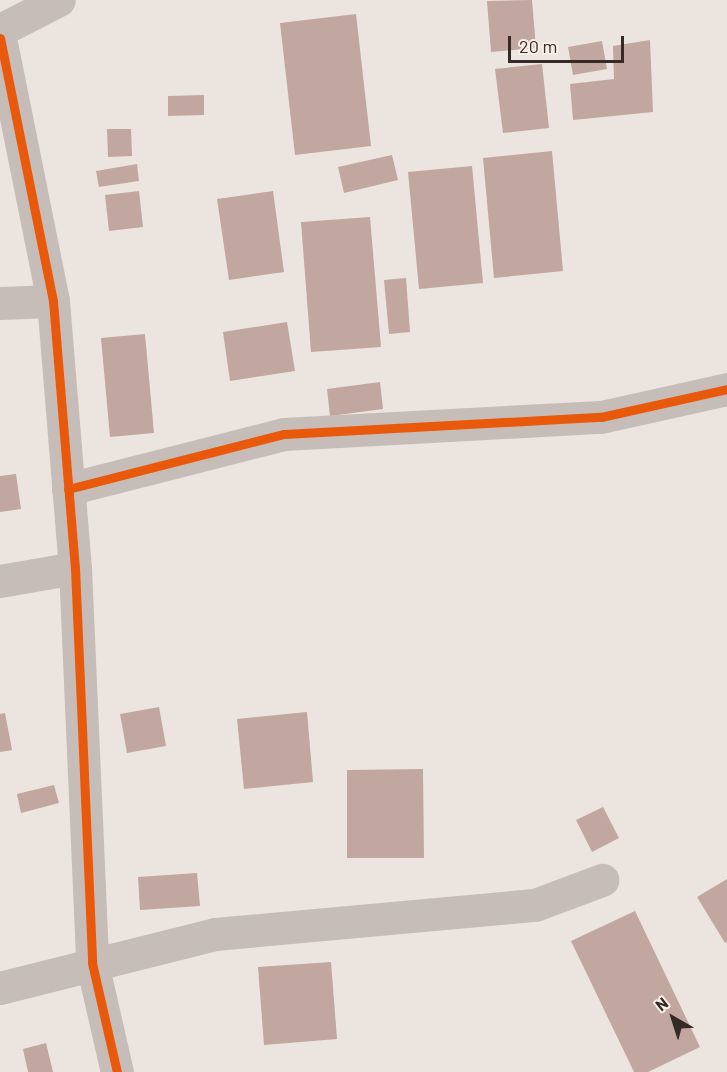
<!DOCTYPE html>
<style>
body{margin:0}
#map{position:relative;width:727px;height:1072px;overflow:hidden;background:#ece5df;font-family:Barlow,sans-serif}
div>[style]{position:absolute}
.building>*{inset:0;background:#c1a7a0}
.minor>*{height:33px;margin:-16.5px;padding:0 16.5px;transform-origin:16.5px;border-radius:16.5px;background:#c6bdb8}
.cycleway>*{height:9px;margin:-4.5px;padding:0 4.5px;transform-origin:4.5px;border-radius:4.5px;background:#e8590c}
span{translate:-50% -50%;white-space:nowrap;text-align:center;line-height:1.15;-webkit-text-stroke:5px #faefe6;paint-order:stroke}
.north{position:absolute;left:643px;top:988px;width:60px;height:60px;-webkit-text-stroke:4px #faefe6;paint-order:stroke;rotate:321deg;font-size:16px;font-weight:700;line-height:24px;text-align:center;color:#362a27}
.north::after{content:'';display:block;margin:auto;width:21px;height:27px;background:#362a27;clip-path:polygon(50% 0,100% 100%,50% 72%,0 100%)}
.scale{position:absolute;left:508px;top:36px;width:116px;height:27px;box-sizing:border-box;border:3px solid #362a27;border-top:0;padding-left:8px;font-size:18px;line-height:21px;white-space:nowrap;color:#362a27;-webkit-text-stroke:4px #faefe6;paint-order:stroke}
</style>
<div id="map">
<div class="building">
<i style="clip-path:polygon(532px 0,536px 48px,491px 52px,487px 1px)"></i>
<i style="clip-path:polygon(356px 14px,371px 146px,295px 155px,280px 23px)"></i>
<i style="clip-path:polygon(650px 40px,653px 112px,573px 120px,570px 84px,614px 79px,613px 46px)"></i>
<i style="clip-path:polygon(602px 41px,607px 69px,573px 75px,568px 47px)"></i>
<i style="clip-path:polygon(542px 64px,549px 128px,503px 133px,495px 69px)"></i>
<i style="clip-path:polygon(204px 95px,204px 115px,168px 116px,168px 96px)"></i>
<i style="clip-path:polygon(107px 129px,131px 129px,132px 156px,108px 157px)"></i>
<i style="clip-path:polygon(552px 151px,563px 271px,494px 278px,483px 158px)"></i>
<i style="clip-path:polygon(392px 155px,398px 180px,344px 193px,338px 167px)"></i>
<i style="clip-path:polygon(137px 164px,139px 181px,99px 187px,96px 171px)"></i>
<i style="clip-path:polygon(472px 166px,483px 283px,419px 289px,408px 172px)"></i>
<i style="clip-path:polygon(139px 191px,143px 227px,109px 231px,105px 195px)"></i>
<i style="clip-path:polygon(273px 191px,284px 272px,229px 280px,217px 199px)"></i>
<i style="clip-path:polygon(370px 217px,381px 347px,311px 352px,301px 222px)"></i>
<i style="clip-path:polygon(406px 278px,410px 332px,389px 334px,384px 280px)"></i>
<i style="clip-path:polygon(287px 322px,295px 371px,230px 381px,223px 332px)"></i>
<i style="clip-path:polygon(145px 334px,154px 433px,110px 437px,101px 338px)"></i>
<i style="clip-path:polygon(380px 382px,383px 409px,330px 416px,327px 389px)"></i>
<i style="clip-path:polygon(16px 474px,21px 509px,0 512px,0 476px)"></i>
<i style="clip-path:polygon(159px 707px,166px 746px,127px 753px,120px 714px)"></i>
<i style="clip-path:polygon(307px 712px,313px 782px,244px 789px,237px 719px)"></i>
<i style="clip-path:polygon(5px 713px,12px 750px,0 752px,0 714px)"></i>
<i style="clip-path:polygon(423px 769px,424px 858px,347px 858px,347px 770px)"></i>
<i style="clip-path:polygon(54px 785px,59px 803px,21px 813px,17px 794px)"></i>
<i style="clip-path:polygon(603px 807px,619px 838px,592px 852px,576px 820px)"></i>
<i style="clip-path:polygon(197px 873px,200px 906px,140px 910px,138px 877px)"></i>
<i style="clip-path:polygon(727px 879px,727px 942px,725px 943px,697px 897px)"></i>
<i style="clip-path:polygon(635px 911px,700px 1047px,648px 1072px,634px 1072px,571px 941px)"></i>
<i style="clip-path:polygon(331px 962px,337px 1039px,264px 1045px,258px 967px)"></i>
<i style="clip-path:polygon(46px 1043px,53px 1072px,28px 1072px,23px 1049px)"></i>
</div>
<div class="minor">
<i style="left:0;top:30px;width:66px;rotate:-27deg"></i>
<i style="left:0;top:38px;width:268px;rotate:78.6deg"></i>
<i style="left:53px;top:301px;width:268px;rotate:85.3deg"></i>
<i style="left:75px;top:568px;width:395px;rotate:87.5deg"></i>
<i style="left:92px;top:963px;width:112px;rotate:77.1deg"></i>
<i style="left:0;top:303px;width:53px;rotate:-2.2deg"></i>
<i style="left:68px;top:489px;width:223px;rotate:-14.3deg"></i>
<i style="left:284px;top:434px;width:317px;rotate:-3.1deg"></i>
<i style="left:601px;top:417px;width:129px;rotate:-12.5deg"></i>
<i style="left:0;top:581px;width:76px;rotate:-9.8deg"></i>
<i style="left:0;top:988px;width:222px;rotate:-14.1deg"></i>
<i style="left:215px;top:934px;width:321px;rotate:-5.2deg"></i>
<i style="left:535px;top:905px;width:72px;rotate:-20.5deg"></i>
</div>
<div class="cycleway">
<i style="left:0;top:38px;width:268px;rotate:78.6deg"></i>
<i style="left:53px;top:301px;width:268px;rotate:85.3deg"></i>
<i style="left:75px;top:568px;width:395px;rotate:87.5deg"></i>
<i style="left:92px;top:963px;width:112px;rotate:77.1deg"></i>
<i style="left:68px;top:489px;width:223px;rotate:-14.3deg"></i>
<i style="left:284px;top:434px;width:317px;rotate:-3.1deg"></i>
<i style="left:601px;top:417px;width:129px;rotate:-12.5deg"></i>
</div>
<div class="north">N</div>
<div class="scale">20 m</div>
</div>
